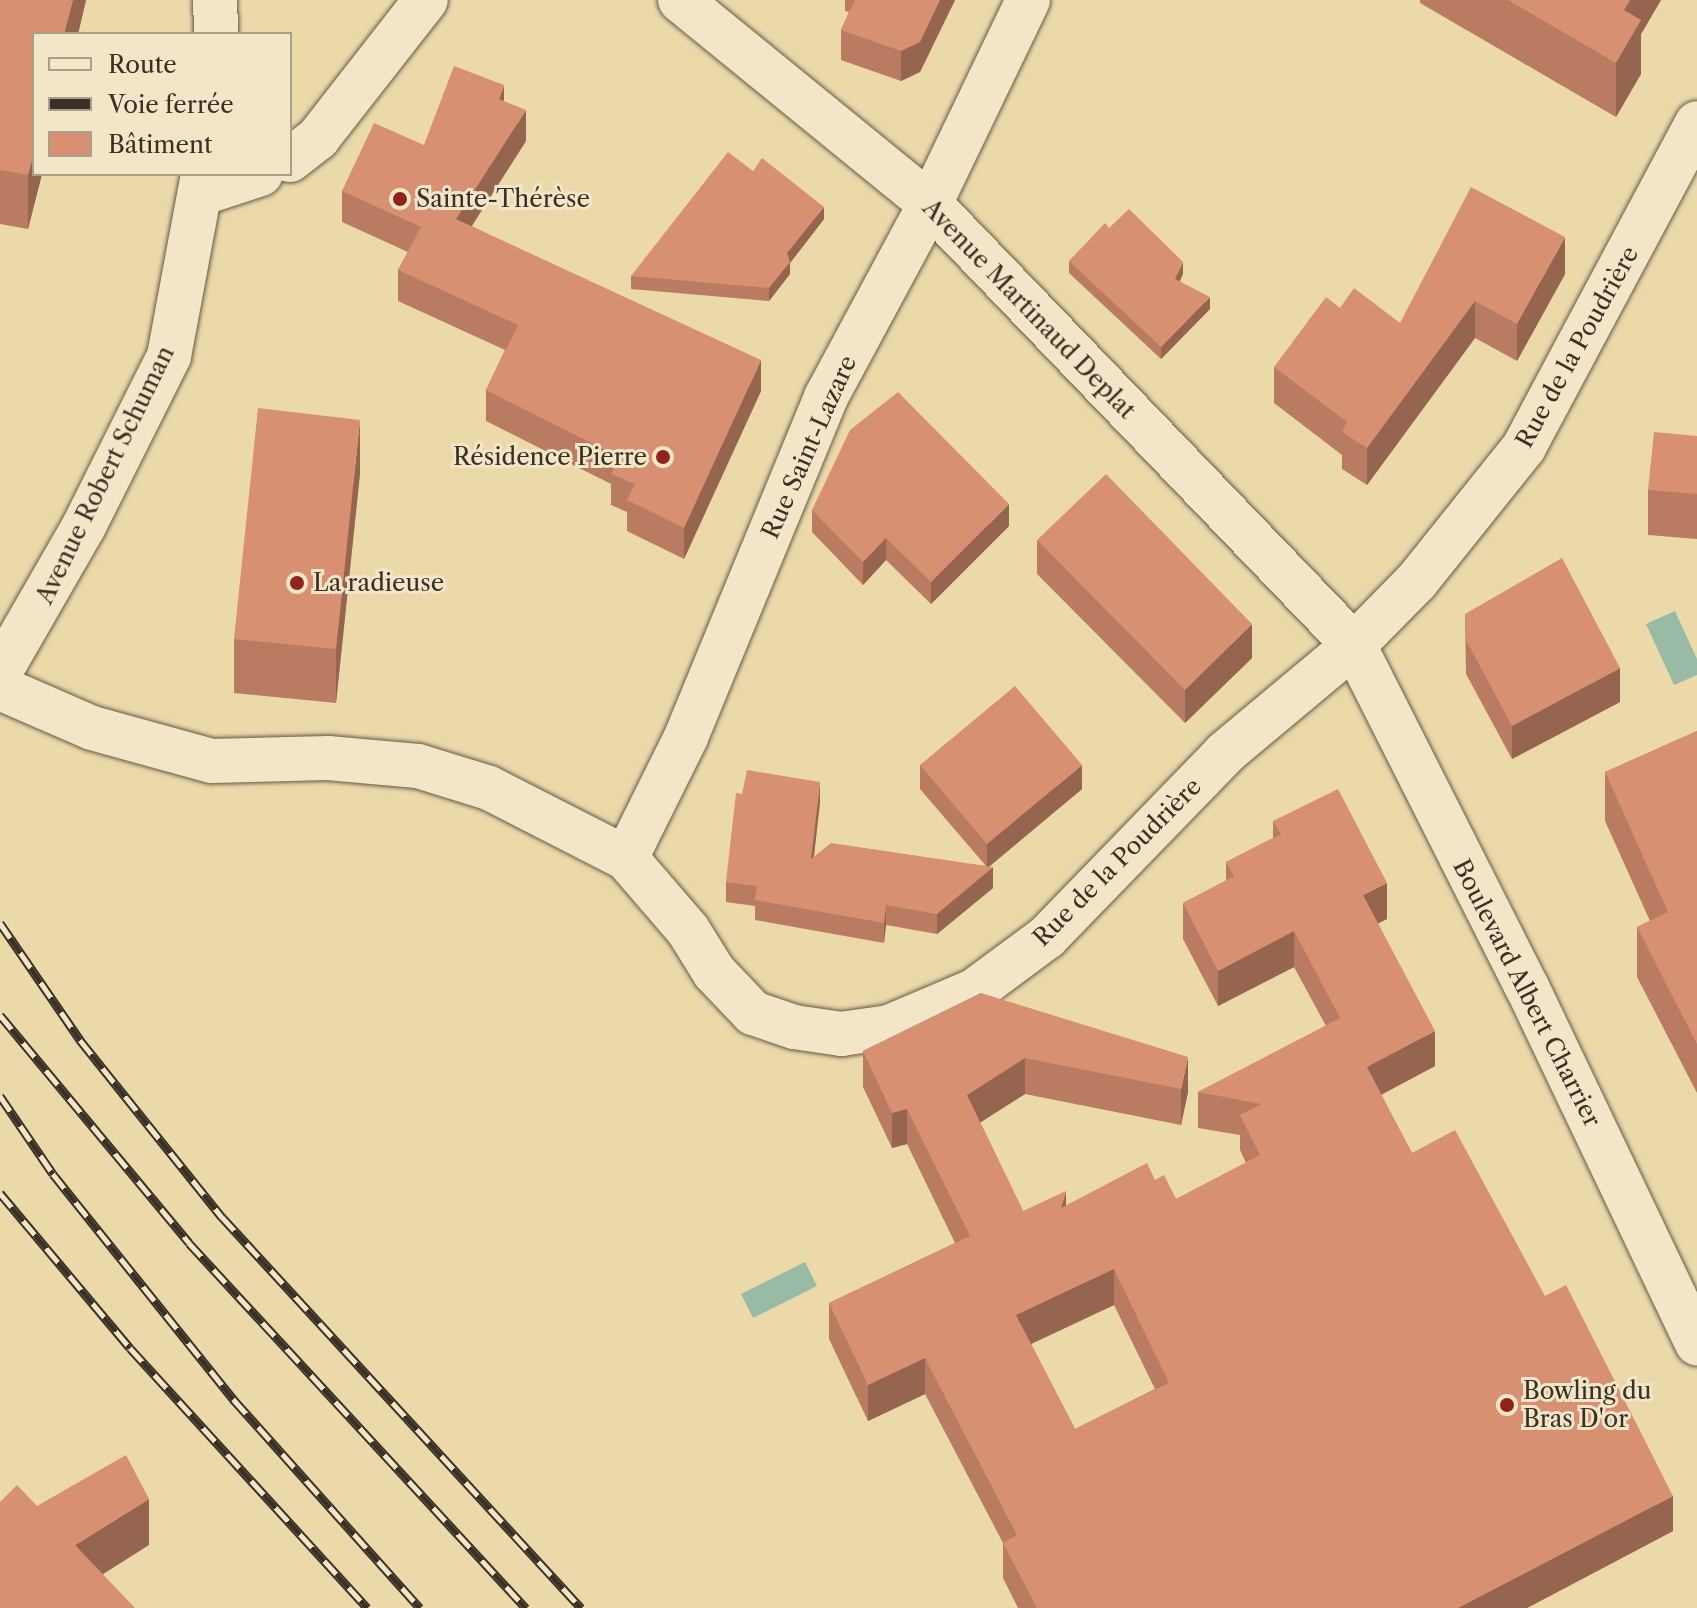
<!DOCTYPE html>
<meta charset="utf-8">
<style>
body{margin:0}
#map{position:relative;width:1697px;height:1608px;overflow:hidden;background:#ecd9aa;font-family:"Libre Caslon Text",serif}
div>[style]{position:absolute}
.water>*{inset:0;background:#99bba5}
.roads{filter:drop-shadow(0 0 2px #665b47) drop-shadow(0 0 2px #665b47)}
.minor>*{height:44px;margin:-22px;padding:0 22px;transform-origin:22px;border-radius:22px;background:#f3e6c8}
.rail>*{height:9px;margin-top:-4.5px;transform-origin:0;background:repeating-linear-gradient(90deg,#f3e6c8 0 18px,#3a3126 0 36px);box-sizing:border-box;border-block:2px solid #3a3126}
.wall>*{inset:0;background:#b97c62}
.shaded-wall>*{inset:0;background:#966550}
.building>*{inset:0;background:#d79072}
.dots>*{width:22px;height:22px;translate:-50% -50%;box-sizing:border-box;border:4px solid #f3e6c8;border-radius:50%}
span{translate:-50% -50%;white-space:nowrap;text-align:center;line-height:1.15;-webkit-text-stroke:6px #f3e6c8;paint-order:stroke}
.poi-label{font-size:24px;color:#3a3126}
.left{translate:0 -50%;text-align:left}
.right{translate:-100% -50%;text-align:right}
.street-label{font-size:24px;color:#3a3126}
.legend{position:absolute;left:32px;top:32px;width:260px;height:144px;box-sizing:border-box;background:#f3e6c8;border:2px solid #a99e87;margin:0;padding:10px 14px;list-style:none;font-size:24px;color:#3a3126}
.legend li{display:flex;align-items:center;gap:16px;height:40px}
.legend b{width:40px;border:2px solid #a99e87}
</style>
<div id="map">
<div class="water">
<i style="clip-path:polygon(1675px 611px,1697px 659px,1697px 675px,1674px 685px,1646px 624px)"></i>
<i style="clip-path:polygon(805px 1262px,817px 1286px,753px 1318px,741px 1294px)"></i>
</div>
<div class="roads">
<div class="minor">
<i style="left:215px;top:0;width:34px;rotate:88deg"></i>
<i style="left:680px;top:0;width:323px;rotate:39.2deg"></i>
<i style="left:930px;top:204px;width:612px;rotate:46.13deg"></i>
<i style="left:1354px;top:645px;width:383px;rotate:63.2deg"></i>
<i style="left:1527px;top:987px;width:395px;rotate:64.5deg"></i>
<i style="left:290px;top:160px;width:36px;rotate:-38deg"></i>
<i style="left:318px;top:138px;width:175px;rotate:-52deg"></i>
<i style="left:200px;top:194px;width:64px;rotate:-18.2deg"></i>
<i style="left:0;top:672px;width:168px;rotate:-60.1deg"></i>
<i style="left:84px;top:526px;width:190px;rotate:-63.4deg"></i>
<i style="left:169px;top:356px;width:185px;rotate:-79.4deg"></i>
<i style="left:0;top:688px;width:100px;rotate:23.5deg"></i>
<i style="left:92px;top:728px;width:124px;rotate:15.4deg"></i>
<i style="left:212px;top:761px;width:116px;rotate:-1.5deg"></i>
<i style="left:328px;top:758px;width:90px;rotate:5.1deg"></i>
<i style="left:418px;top:766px;width:74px;rotate:17.2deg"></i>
<i style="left:489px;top:788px;width:154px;rotate:27.1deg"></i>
<i style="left:626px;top:858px;width:95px;rotate:49.3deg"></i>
<i style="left:688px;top:930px;width:49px;rotate:58.2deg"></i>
<i style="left:714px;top:972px;width:57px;rotate:46.4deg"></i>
<i style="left:753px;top:1013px;width:43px;rotate:18.9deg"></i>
<i style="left:794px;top:1027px;width:48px;rotate:8.5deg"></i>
<i style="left:841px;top:1034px;width:49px;rotate:-8.3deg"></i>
<i style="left:889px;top:1027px;width:92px;rotate:-23deg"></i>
<i style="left:974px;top:991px;width:91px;rotate:-36.5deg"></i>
<i style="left:1047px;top:937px;width:256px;rotate:-45.9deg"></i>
<i style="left:1225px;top:753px;width:168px;rotate:-39.9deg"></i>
<i style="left:1354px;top:645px;width:88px;rotate:-45.5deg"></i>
<i style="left:1416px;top:582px;width:173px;rotate:-51.3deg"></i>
<i style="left:1524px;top:447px;width:367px;rotate:-61.9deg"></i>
<i style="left:626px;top:858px;width:135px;rotate:-63.6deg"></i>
<i style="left:686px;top:737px;width:368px;rotate:-67.6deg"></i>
<i style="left:826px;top:397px;width:219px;rotate:-61.7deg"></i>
<i style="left:930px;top:204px;width:226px;rotate:-64.3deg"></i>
</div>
</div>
<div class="rail">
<i style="left:0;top:923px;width:142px;rotate:55.6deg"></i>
<i style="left:80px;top:1040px;width:227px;rotate:51.3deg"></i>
<i style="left:222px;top:1217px;width:531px;rotate:47.44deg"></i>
<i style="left:0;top:1015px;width:296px;rotate:50.3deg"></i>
<i style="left:189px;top:1243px;width:497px;rotate:47.3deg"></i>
<i style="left:0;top:1096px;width:94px;rotate:55.8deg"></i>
<i style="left:53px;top:1174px;width:290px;rotate:51.3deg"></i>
<i style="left:234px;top:1400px;width:279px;rotate:48.2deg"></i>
<i style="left:0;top:1193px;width:202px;rotate:50deg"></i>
<i style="left:130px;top:1348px;width:352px;rotate:47.6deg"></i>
</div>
<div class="wall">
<i style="clip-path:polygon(0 0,86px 0,78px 34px,34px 174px,42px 174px,28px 229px,0 224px)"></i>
<i style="clip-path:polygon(845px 0,955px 0,920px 72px,901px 81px,841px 60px,841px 30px,849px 12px,845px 11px)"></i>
<i style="clip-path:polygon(1420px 0,1661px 0,1641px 34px,1641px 74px,1616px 117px,1420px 3px)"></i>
<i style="clip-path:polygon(504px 101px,526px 141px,472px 226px,761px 391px,684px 559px,627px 531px,627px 512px,611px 505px,611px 484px,486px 421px,486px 390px,505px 350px,398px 301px,398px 270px,408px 252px,342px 222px,342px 191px)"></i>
<i style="clip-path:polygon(753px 171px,824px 219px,790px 263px,790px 274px,769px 301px,631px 289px,631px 276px)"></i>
<i style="clip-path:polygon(1109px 228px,1183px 274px,1180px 281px,1210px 309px,1161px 359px,1069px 273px,1069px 261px)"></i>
<i style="clip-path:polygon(1565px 274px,1517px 361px,1475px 338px,1367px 485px,1342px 469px,1342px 455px,1274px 403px,1274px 367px,1340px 308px,1400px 323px)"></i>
<i style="clip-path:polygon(1697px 436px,1697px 539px,1648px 535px,1648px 490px)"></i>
<i style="clip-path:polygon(360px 473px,336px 703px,234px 693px,234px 639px)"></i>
<i style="clip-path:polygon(812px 510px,1009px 526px,931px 604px,886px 560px,863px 585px,812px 532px)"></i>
<i style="clip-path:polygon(1037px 540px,1252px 658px,1185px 723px,1037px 574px)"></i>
<i style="clip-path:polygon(1465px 614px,1620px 702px,1512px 759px,1466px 674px)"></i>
<i style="clip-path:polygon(1697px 731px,1697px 1093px,1637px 977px,1637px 927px,1650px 921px,1605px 821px,1605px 772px)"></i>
<i style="clip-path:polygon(920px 765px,1082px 789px,989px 867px,993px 888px,937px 934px,886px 925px,884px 943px,755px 920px,755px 906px,726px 902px,726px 882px,820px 802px,814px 857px,986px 866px,920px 789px)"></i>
<i style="clip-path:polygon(evenodd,1273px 821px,1387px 919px,1378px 923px,1435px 1066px,1381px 1095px,1412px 1153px,1673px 1531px,1527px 1608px,1018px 1608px,1003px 1578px,1003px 1543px,925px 1394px,868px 1421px,829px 1339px,829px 1303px,955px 1243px,907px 1144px,892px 1148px,863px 1087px,863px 1051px,981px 993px,1188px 1092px,1181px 1125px,1025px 1094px,980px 1122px,1023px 1211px,1066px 1206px,1155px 1180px,1176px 1199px,1246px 1163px,1240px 1150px,1240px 1135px,1198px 1128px,1198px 1092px,1326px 1026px,1294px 967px,1218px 1006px,1183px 939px,1183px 903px,1226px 881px,1226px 862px,1273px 838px,1273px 821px,1114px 1305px,1155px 1389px,1075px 1429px,1031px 1344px,1114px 1305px)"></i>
</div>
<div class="shaded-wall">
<i style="clip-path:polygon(73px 0,86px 0,78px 34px,64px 34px)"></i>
<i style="clip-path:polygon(940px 0,955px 0,920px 72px,901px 81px,901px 51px)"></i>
<i style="clip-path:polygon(1630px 0,1661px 0,1641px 34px,1641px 74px,1616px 117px,1616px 63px,1624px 10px)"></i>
<i style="clip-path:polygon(504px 85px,504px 117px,499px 99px)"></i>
<i style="clip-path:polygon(526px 110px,526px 141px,456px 250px,456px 219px)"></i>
<i style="clip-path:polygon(34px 153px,34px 174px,42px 174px,28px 229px,28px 175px)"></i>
<i style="clip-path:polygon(824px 207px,824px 219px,790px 263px,790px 274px,769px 301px,769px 288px,787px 253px)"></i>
<i style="clip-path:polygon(1565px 237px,1565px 274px,1517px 361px,1517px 324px)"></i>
<i style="clip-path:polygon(1183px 262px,1183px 274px,1175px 291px,1175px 279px)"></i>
<i style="clip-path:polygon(1210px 297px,1210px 309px,1161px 359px,1161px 347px)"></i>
<i style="clip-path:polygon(1475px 301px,1475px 338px,1367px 485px,1367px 448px)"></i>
<i style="clip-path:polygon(761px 360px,761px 391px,684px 559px,684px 528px)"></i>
<i style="clip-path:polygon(360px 420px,360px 473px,336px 703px,336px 649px)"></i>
<i style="clip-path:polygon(1009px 504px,1009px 526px,931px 604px,931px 582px)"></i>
<i style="clip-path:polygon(886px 538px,886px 560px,863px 585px,863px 562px)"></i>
<i style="clip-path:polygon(1252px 624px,1252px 658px,1185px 723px,1185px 690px)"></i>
<i style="clip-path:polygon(1620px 668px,1620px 702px,1512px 759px,1512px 726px)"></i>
<i style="clip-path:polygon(1082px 765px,1082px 789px,987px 868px,987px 844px)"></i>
<i style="clip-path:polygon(820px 782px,820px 802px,811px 880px,811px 859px)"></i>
<i style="clip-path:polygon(993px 867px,993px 888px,937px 934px,937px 914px)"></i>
<i style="clip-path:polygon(1387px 883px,1387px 919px,1363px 931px,1363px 895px)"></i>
<i style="clip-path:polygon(886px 905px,886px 925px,884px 943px,884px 923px)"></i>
<i style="clip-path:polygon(1294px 931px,1294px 967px,1218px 1006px,1218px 971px)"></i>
<i style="clip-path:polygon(1435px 1031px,1435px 1066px,1367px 1102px,1367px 1067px)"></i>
<i style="clip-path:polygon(1188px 1057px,1188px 1092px,1181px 1125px,1181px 1089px)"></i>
<i style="clip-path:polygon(1025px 1058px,1025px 1094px,967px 1131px,967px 1095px)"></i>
<i style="clip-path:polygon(907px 1109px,907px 1144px,892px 1148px,892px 1113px)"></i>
<i style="clip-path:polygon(1066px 1191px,1066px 1227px,1061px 1208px)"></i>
<i style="clip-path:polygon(1114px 1269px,1114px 1305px,1016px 1351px,1016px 1315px)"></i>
<i style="clip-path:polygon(925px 1358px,925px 1394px,868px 1421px,868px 1385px)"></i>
<i style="clip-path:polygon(1673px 1496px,1673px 1531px,1527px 1608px,1458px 1608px)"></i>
<i style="clip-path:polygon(149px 1499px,149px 1545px,75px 1592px,75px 1545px)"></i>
</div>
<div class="building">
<i style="clip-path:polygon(0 0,73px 0,64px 34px,34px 34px,34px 153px,28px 175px,0 170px)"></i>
<i style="clip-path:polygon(855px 0,940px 0,920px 42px,901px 51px,841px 30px)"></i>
<i style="clip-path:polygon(1508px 0,1630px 0,1624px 10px,1641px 20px,1616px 63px)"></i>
<i style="clip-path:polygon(454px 66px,504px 85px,499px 99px,526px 110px,456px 219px,761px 360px,684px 528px,627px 500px,635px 484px,611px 474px,619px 457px,486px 390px,518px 325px,398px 270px,421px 227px,342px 191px,374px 123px,424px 145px)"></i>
<i style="clip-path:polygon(728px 152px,753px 171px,762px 158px,824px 207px,787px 253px,790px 262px,769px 288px,631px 276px)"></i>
<i style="clip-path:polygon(1471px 187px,1565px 237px,1517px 324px,1475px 301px,1367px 448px,1342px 432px,1347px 422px,1274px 367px,1326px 297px,1340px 308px,1354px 288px,1400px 323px)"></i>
<i style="clip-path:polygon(1129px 209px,1183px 262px,1175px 279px,1210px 297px,1161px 347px,1069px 261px,1105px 223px,1109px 228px)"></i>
<i style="clip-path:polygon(898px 392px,1009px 504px,931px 582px,886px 538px,863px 562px,812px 510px,850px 430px)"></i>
<i style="clip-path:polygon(258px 408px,360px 420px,336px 649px,234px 639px)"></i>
<i style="clip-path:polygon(1654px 432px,1697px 436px,1697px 494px,1648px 490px)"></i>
<i style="clip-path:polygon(1106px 474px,1252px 624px,1185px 690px,1037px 540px)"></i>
<i style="clip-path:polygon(1562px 558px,1620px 668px,1512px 726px,1466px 640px,1465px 614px)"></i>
<i style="clip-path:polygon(1015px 686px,1082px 765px,987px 844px,920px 765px)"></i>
<i style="clip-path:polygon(1697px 731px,1697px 1044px,1637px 927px,1668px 912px,1605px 772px)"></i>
<i style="clip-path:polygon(747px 770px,820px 782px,811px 859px,831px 843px,993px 867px,937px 914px,886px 905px,884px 923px,755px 900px,757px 886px,726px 882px,736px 793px,742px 794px)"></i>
<i style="clip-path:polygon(evenodd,1338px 789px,1387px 883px,1363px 895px,1435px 1031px,1367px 1067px,1412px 1153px,1455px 1130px,1545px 1296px,1566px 1285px,1673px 1496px,1458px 1608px,1037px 1608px,1003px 1543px,1017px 1535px,925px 1358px,868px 1385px,829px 1303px,970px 1236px,907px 1109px,892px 1113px,863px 1051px,981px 993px,1188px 1057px,1181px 1089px,1025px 1058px,967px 1095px,1023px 1211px,1066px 1191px,1061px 1208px,1147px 1163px,1155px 1180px,1164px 1175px,1176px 1199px,1260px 1155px,1240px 1115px,1261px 1104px,1198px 1092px,1340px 1018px,1294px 931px,1218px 971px,1183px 903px,1234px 876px,1226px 862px,1281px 834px,1273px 821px,1338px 789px,1114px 1269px,1169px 1383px,1075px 1429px,1016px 1315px,1114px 1269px)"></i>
<i style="clip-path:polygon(126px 1455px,149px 1499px,75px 1545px,135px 1608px,0 1608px,0 1502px,17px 1485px,37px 1506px)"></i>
</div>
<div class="dots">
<i style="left:400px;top:199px;background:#8f2418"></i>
<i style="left:663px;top:457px;background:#8f2418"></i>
<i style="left:297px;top:583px;background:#8f2418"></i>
<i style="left:1507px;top:1405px;background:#8f2418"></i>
</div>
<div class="poi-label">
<span class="left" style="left:416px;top:199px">Sainte-Thérèse</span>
<span class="right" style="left:647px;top:457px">Résidence Pierre</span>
<span class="left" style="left:313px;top:583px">La radieuse</span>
<span class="left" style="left:1523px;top:1405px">Bowling du<br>Bras D'or</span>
</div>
<div class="street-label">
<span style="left:1029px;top:309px;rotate:46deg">Avenue Martinaud Deplat</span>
<span style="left:1577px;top:347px;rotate:-61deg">Rue de la Poudrière</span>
<span style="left:809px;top:447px;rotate:-66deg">Rue Saint-Lazare</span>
<span style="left:105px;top:475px;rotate:-64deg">Avenue Robert Schuman</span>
<span style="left:1117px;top:862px;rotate:-45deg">Rue de la Poudrière</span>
<span style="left:1527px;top:993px;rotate:63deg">Boulevard Albert Charrier</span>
</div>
<ul class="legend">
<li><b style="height:10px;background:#f3e6c8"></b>Route</li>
<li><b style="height:10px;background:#3a3126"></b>Voie ferrée</li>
<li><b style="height:22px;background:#d79072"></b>Bâtiment</li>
</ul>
</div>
